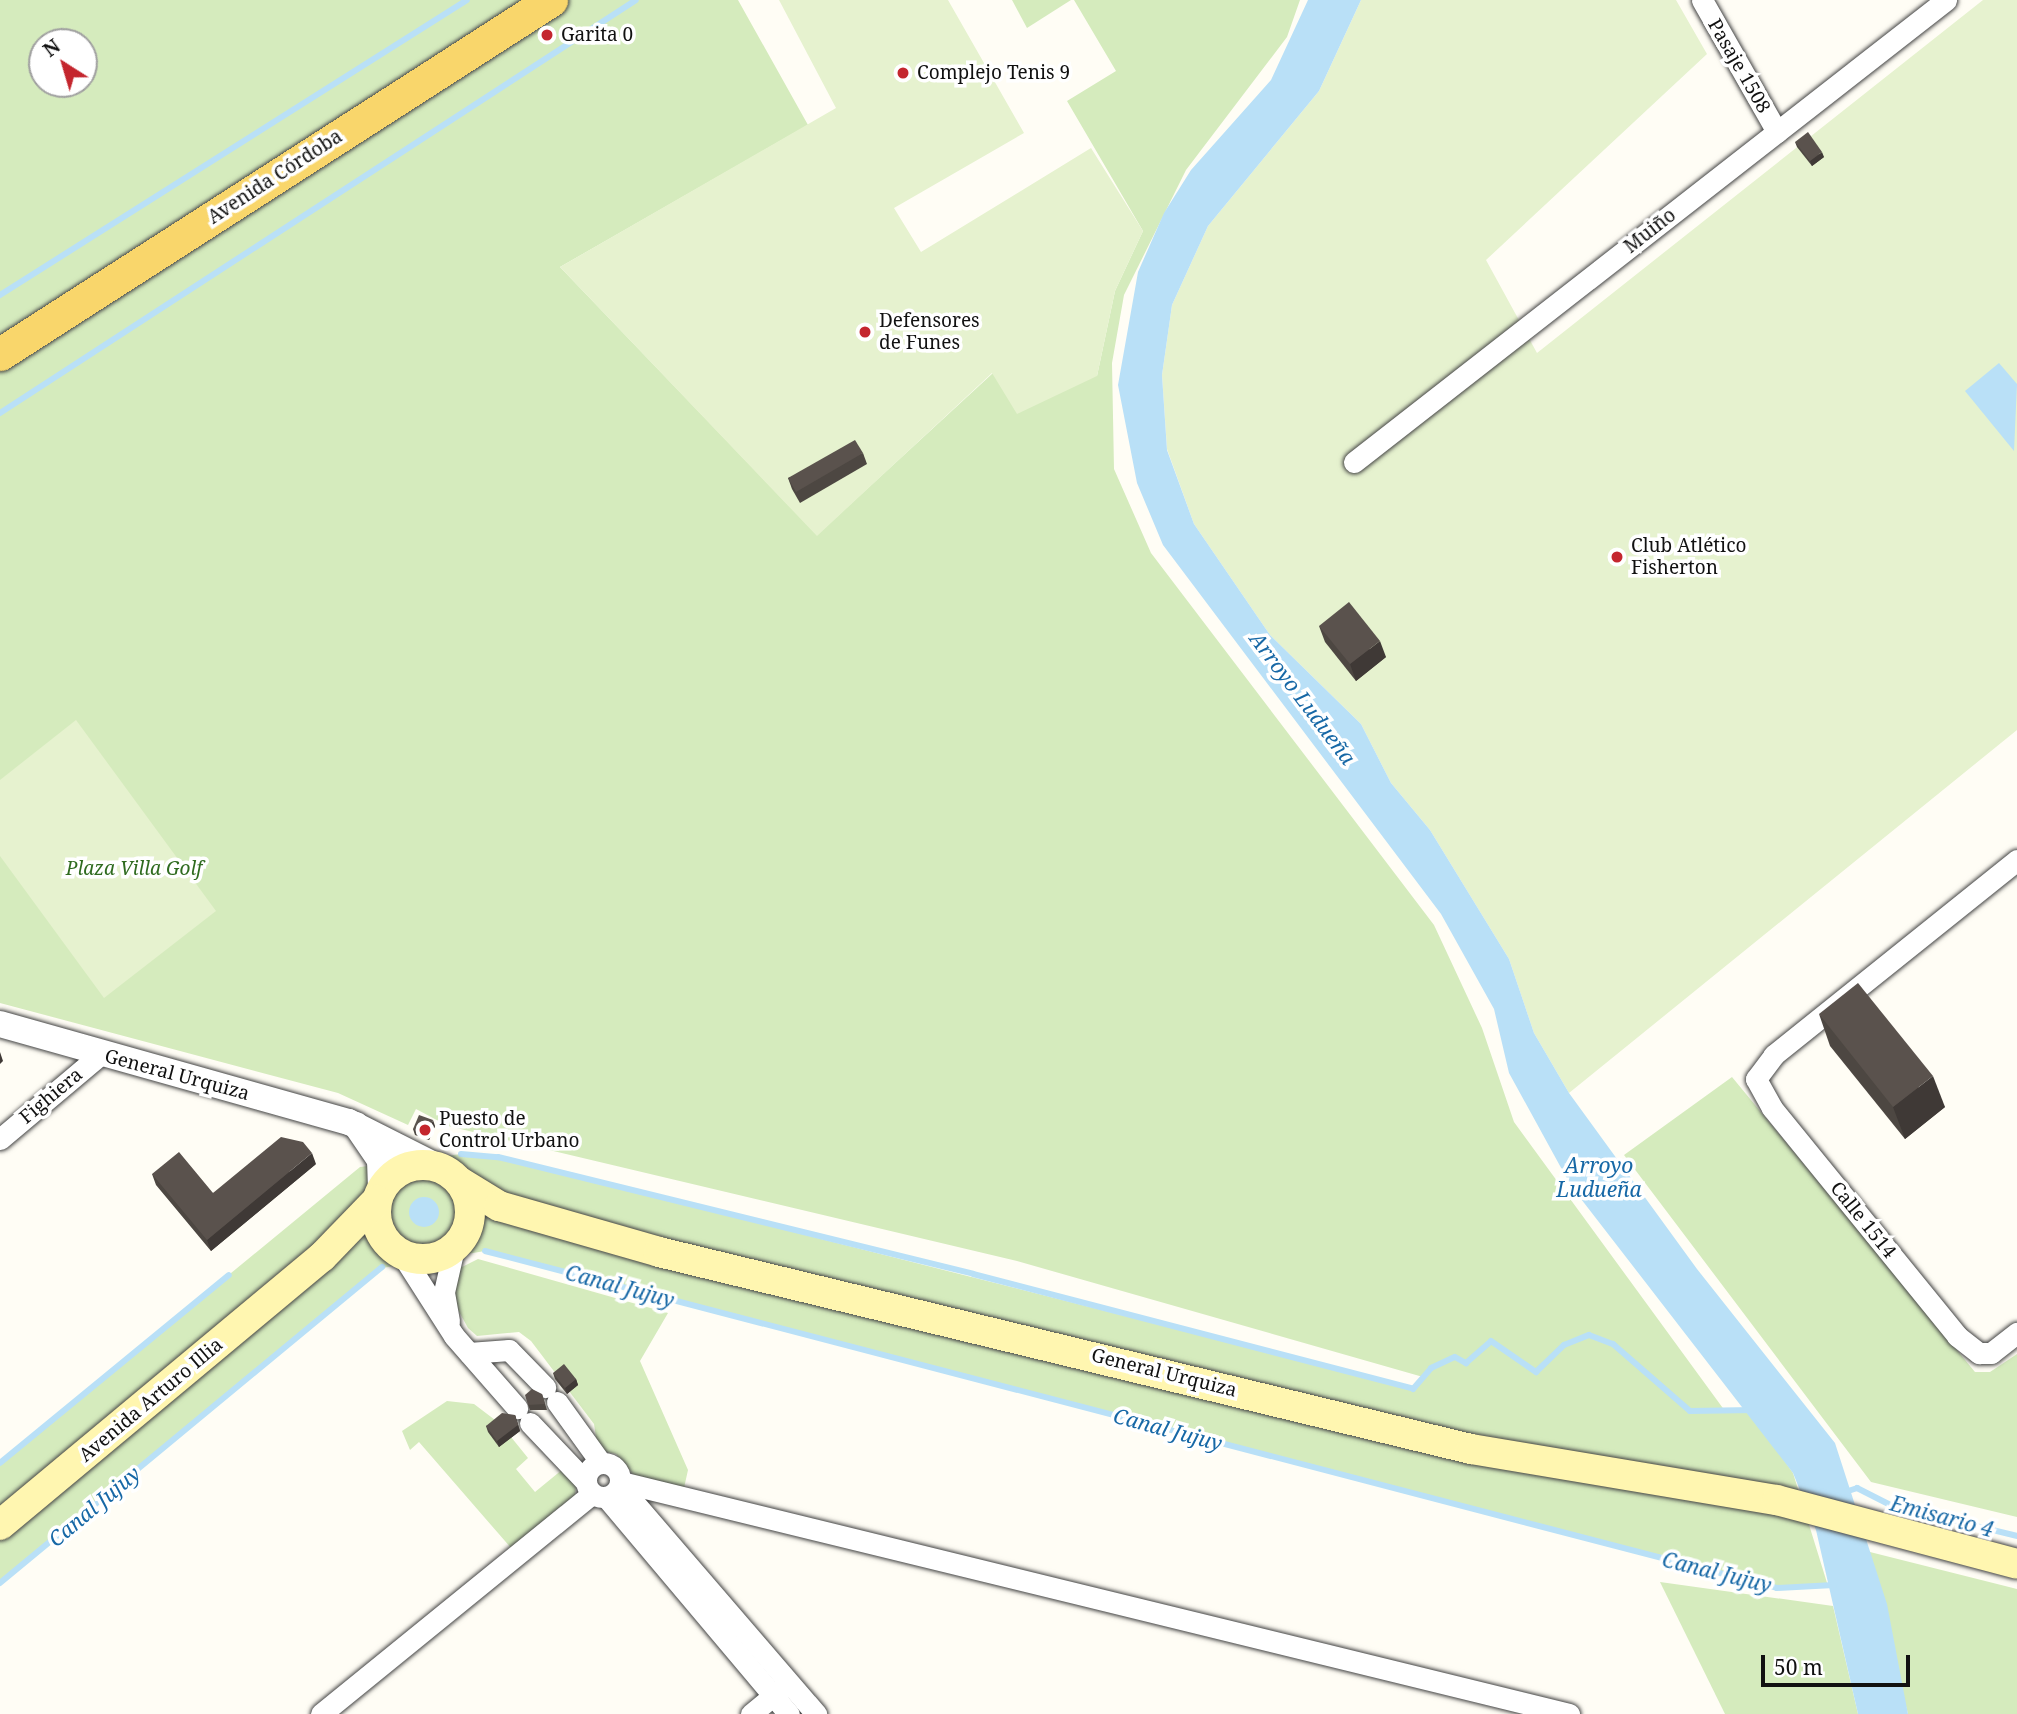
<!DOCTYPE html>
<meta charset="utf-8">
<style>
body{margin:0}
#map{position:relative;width:2017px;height:1714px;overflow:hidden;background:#fffdf5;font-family:"Noto Serif",serif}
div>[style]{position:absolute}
.green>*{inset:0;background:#d5ebbd}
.pitch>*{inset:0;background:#e6f2cf}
.water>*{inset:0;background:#b9e0f7}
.round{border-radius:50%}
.stream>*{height:6px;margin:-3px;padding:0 3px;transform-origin:3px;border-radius:3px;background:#b9e0f7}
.roads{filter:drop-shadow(0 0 2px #444) drop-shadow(0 0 2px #444)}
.minor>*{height:21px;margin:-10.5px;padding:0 10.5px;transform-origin:10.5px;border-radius:10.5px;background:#fff}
.minor>.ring{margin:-10.5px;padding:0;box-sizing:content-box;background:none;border:21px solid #fff;border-radius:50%}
.tertiary>*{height:26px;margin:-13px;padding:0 13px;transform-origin:13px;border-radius:13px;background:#fff}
.secondary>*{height:30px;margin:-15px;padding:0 15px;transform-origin:15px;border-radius:15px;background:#fff6b0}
.secondary>.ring{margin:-15px;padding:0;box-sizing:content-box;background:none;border:30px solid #fff6b0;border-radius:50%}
.primary>*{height:33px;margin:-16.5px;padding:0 16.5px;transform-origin:16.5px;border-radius:16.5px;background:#f9d66b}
.wall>*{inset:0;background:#4d4742}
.shaded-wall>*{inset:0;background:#3f3936}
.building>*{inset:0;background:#5a524d}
.dots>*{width:19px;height:19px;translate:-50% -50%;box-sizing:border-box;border:4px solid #fff;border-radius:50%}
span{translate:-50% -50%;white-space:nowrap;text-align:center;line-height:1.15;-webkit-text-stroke:7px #fff;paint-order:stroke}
.poi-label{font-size:19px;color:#111}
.left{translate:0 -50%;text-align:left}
.street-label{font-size:19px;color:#111}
.park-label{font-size:19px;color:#2f6b1f;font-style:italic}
.water-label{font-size:21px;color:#1768a6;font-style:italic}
.north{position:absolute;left:28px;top:28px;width:70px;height:70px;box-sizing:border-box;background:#fff;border:2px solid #a0a0a0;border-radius:50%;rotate:323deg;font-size:19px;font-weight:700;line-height:28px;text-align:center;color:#111}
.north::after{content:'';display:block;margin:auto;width:24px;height:32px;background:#c4262e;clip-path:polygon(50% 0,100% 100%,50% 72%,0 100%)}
.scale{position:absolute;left:1761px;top:1655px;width:149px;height:32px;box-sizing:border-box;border:4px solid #111;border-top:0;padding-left:9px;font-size:21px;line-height:24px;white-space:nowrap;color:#111;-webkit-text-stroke:5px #fff;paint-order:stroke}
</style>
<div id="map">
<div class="green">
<i style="clip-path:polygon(evenodd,0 0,738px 0,808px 125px,560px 267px,817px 535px,993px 373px,1097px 376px,1115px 291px,1143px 231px,1067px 101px,1116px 71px,1074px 0,1300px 0,1287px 37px,1186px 170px,1124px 295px,1112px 363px,1114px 469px,1151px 553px,1434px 925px,1482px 1028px,1514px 1122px,1725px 1411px,1749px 1411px,1793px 1473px,1828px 1586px,1777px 1588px,485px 1251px,382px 1268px,0 1583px,0 1463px,360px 1167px,461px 1154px,498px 1157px,1413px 1389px,1423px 1377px,1017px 1261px,448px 1126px,416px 1109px,408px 1125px,338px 1093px,0 1003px,0 0,42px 42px,84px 42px,84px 84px,42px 84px,42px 42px)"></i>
<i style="clip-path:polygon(1012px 0,1071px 0,1027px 28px)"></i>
<i style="clip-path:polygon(1732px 1077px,1975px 1372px,1990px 1372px,2017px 1354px,2017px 1517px,1871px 1482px,1624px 1155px)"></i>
<i style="clip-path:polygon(478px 1259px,668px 1313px,640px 1361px,688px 1470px,684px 1488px,636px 1478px,616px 1454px,598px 1450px,594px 1424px,531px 1341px,519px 1332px,477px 1336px,468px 1328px,452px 1299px,458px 1269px)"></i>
<i style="clip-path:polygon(447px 1401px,474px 1404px,499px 1423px,499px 1446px,511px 1437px,528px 1458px,516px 1469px,535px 1492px,563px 1469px,576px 1485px,575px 1495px,511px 1548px,419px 1442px,410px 1450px,402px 1431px)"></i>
<i style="clip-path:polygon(1866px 1551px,2017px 1589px,2017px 1714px,1908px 1714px)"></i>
<i style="clip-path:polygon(1660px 1582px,1833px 1606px,1858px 1714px,1725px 1714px)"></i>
</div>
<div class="pitch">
<i style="clip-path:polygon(779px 0,948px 0,1024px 133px,894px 208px,921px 252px,1091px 148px,1143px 231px,1115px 291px,1097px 376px,1017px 414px,992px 373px,817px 536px,560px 267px,836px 108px)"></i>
<i style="clip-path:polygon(1361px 0,1676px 0,1707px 54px,1486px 260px,1537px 353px,1983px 0,2017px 0,2017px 730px,1569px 1093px,1534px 1033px,1509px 959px,1430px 830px,1391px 783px,1361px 724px,1270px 635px,1194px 524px,1167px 449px,1162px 375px,1172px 305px,1208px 226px,1319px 91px)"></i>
<i style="clip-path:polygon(76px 720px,216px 911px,104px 998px,0 856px,0 780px)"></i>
</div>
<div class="water">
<i style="clip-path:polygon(1308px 0,1361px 0,1319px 91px,1208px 226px,1172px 305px,1162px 375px,1167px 450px,1194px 524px,1270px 635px,1361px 724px,1391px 783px,1430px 830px,1509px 959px,1534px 1033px,1569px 1093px,1697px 1269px,1835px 1443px,1887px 1604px,1908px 1714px,1858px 1714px,1816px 1530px,1793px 1473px,1571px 1186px,1509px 1073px,1494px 1009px,1441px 914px,1163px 545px,1137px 483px,1118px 385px,1138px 272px,1164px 213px,1191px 170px,1271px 80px)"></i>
<i style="clip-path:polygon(1999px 363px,2017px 384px,2014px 451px,1965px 391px)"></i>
<i class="round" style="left:409px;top:1197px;width:30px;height:30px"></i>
</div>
<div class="stream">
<i style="left:0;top:295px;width:552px;rotate:-32.28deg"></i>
<i style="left:0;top:413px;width:758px;rotate:-33deg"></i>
<i style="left:461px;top:1154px;width:37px;rotate:5deg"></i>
<i style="left:498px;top:1157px;width:489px;rotate:13.8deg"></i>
<i style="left:973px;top:1274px;width:455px;rotate:14.6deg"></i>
<i style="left:1413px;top:1389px;width:28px;rotate:-49deg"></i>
<i style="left:1431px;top:1368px;width:26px;rotate:-25deg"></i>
<i style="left:1455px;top:1357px;width:13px;rotate:29deg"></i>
<i style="left:1466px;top:1363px;width:33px;rotate:-41deg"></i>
<i style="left:1491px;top:1341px;width:55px;rotate:34.6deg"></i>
<i style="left:1536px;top:1372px;width:39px;rotate:-44deg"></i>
<i style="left:1564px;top:1345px;width:27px;rotate:-22deg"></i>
<i style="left:1589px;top:1335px;width:26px;rotate:21deg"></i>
<i style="left:1613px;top:1344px;width:102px;rotate:41deg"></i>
<i style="left:1690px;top:1411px;width:64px;rotate:-0.9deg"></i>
<i style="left:485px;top:1251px;width:1335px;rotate:14.62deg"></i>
<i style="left:1777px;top:1588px;width:57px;rotate:-3deg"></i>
<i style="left:0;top:1463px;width:296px;rotate:-39.4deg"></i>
<i style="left:1845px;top:1492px;width:13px;rotate:-18deg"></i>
<i style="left:1857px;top:1488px;width:37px;rotate:27deg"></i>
<i style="left:1890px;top:1505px;width:131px;rotate:13.7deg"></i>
<i style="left:0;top:1583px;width:496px;rotate:-39.6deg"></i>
</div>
<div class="roads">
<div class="minor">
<i style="left:1702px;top:0;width:152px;rotate:60.4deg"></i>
<i style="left:1354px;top:462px;width:751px;rotate:-37.97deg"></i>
<i style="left:2017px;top:860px;width:312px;rotate:141.3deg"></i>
<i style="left:1774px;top:1055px;width:30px;rotate:127deg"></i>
<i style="left:1756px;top:1079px;width:33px;rotate:61deg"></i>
<i style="left:1772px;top:1108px;width:294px;rotate:50.9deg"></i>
<i style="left:1957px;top:1336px;width:28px;rotate:38deg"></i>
<i style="left:1979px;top:1353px;width:12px"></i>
<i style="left:1991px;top:1353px;width:33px;rotate:-38deg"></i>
<i style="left:0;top:1139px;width:132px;rotate:-40.1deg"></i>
<i style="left:401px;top:1253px;width:98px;rotate:57.4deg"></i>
<i style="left:454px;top:1336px;width:96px;rotate:48.8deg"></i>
<i style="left:449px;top:1321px;width:29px;rotate:-100deg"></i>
<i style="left:444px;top:1292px;width:45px;rotate:-77.2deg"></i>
<i style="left:469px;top:1353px;width:40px;rotate:-4.3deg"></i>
<i style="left:509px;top:1350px;width:52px;rotate:45.8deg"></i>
<i style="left:557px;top:1402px;width:75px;rotate:54.2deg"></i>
<i style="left:530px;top:1423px;width:81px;rotate:46.5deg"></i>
<i class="ring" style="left:586px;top:1463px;width:13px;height:13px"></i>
<i style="left:621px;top:1482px;width:976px;rotate:13.75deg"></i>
<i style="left:620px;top:1486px;width:301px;rotate:49.3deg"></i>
<i style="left:606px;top:1497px;width:284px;rotate:49.9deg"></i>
<i style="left:321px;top:1714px;width:349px;rotate:-39.1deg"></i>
<i style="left:751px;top:1714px;width:44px;rotate:-39.5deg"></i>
</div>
<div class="tertiary">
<i style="left:0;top:1024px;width:362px;rotate:15.7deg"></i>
<i style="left:349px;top:1122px;width:97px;rotate:26.8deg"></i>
<i style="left:356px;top:1125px;width:42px;rotate:55.6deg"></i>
<i style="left:380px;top:1160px;width:30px;rotate:88deg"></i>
</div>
<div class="secondary">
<i class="ring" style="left:376px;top:1165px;width:64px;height:64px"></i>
<i style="left:460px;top:1182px;width:46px;rotate:31.6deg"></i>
<i style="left:499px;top:1206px;width:166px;rotate:16deg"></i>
<i style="left:659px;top:1252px;width:836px;rotate:13.64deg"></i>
<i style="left:1471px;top:1449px;width:310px;rotate:9.5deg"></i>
<i style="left:1777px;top:1500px;width:248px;rotate:14.9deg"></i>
<i style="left:0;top:1525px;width:419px;rotate:-39.8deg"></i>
<i style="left:322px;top:1257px;width:79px;rotate:-46deg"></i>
</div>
<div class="primary">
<i style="left:0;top:354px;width:655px;rotate:-32.72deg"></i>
</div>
</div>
<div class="wall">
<i style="clip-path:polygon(1795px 142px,1824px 157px,1812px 166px,1797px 147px)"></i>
<i style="clip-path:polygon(863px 453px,867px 464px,800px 503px,792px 489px,788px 478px)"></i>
<i style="clip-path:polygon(1319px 626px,1386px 657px,1356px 681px,1325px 642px)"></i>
<i style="clip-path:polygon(1819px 1014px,1945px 1107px,1905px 1139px,1830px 1046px)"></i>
<i style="clip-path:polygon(435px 1126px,429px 1140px,415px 1135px,413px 1129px)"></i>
<i style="clip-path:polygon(316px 1164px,211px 1251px,156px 1185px,152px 1174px,213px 1193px)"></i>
<i style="clip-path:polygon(553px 1373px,576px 1379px,578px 1385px,567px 1394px,555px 1379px)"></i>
<i style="clip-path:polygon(542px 1394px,547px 1410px,530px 1410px,528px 1405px)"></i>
<i style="clip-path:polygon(515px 1415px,520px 1431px,499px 1447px,488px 1432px,486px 1426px)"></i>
</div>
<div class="shaded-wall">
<i style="clip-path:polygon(1822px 152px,1824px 157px,1812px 166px,1810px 161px)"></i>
<i style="clip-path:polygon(1380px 641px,1386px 657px,1356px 681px,1350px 664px)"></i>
<i style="clip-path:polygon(0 1052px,3px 1061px,0 1064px)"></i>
<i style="clip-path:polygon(1933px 1076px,1945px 1107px,1905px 1139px,1893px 1107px)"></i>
<i style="clip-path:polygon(433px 1120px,435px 1126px,429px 1140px,427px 1135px)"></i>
<i style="clip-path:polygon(312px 1153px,316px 1164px,211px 1251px,207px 1240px)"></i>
<i style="clip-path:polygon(576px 1379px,578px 1385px,567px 1394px,565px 1388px)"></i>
<i style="clip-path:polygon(515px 1415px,520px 1431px,499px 1447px,497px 1441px)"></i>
</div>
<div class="building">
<i style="clip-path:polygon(1808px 132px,1822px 152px,1810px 161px,1795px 142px)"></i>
<i style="clip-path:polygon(855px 440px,863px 453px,796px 492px,788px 478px)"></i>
<i style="clip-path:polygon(1349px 602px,1380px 641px,1350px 664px,1319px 626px)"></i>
<i style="clip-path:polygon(1858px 983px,1933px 1076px,1893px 1107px,1819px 1014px)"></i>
<i style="clip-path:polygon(419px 1115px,433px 1120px,427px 1135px,413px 1129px)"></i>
<i style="clip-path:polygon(281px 1137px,303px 1142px,312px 1153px,207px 1240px,152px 1174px,179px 1152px,213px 1193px)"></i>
<i style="clip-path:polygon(564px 1364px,576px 1379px,565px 1388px,553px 1373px)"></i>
<i style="clip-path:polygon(532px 1389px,542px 1394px,545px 1404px,528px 1405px,525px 1395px)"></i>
<i style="clip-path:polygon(502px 1413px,515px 1415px,518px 1425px,497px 1441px,486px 1426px)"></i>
</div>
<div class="dots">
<i style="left:547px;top:35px;background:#c4262e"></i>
<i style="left:903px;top:73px;background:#c4262e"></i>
<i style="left:865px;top:332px;background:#c4262e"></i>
<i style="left:1617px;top:557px;background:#c4262e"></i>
<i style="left:425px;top:1130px;background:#c4262e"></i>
</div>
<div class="poi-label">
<span class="left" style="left:561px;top:35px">Garita 0</span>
<span class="left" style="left:917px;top:73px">Complejo Tenis 9</span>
<span class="left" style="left:879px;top:332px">Defensores<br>de Funes</span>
<span class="left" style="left:1631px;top:557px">Club Atlético<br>Fisherton</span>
<span class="left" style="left:439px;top:1130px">Puesto de<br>Control Urbano</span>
</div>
<div class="street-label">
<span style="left:1739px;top:66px;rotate:60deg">Pasaje 1508</span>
<span style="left:275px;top:177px;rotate:-33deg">Avenida Córdoba</span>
<span style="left:1650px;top:231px;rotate:-38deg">Muiño</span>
<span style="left:177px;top:1075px;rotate:15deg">General Urquiza</span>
<span style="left:51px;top:1096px;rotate:-40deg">Fighiera</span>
<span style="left:1863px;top:1220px;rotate:51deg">Calle 1514</span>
<span style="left:1164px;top:1373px;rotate:14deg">General Urquiza</span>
<span style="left:151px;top:1400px;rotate:-40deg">Avenida Arturo Illia</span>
</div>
<div class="park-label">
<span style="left:134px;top:869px">Plaza Villa Golf</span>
</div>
<div class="water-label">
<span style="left:1303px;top:698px;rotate:53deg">Arroyo Ludueña</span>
<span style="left:1599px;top:1177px">Arroyo<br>Ludueña</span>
<span style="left:620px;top:1286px;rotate:15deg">Canal Jujuy</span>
<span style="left:1168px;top:1429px;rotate:15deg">Canal Jujuy</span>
<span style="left:94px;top:1506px;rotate:-40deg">Canal Jujuy</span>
<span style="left:1942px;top:1516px;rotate:15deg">Emisario 4</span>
<span style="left:1717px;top:1572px;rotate:14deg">Canal Jujuy</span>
</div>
<div class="north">N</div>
<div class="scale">50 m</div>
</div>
